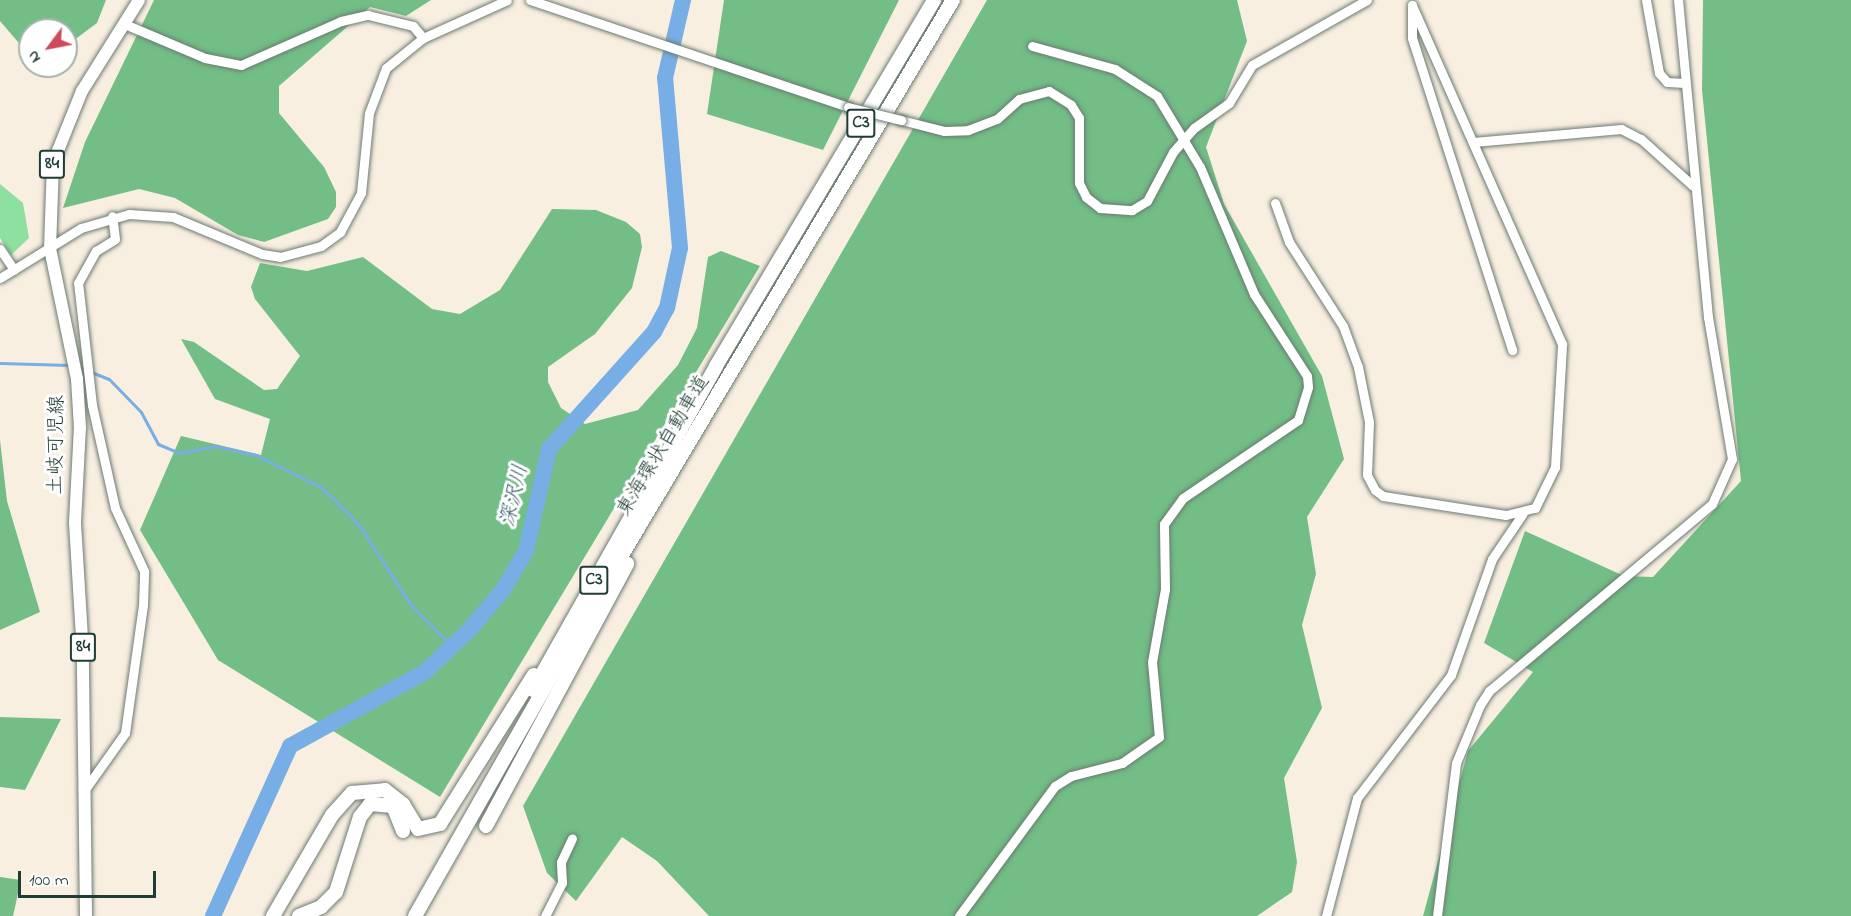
<!DOCTYPE html>
<meta charset="utf-8">
<style>
body{margin:0}
#map{position:relative;width:1851px;height:916px;overflow:hidden;background:#f9efe1;font-family:"Indie Flower","Klee One",sans-serif}
div>[style]{position:absolute}
.green>*{inset:0;background:#8ee0a0}
.forest>*{inset:0;background:#72be86}
.stream>*{height:3px;margin:-1.5px;padding:0 1.5px;transform-origin:1.5px;border-radius:1.5px;background:#76aee5}
.river>*{height:16px;margin:-8px;padding:0 8px;transform-origin:8px;border-radius:8px;background:#76aee5}
.roads{filter:drop-shadow(0 0 2px #6b7b71) drop-shadow(0 0 2px #6b7b71)}
.minor>*{height:9px;margin:-4.5px;padding:0 4.5px;transform-origin:4.5px;border-radius:4.5px;background:#fff}
.major>*{height:12px;margin:-6px;padding:0 6px;transform-origin:6px;border-radius:6px;background:#fff}
.highway>*{height:14px;margin:-7px;padding:0 7px;transform-origin:7px;border-radius:7px;background:#fff}
.bridges{filter:drop-shadow(0 0 2px #6b7b71) drop-shadow(0 0 2px #6b7b71)}
.minor-bridge>*{height:9px;margin:-4.5px;padding:0 4.5px;transform-origin:4.5px;border-radius:4.5px;background:#fff}
span{translate:-50% -50%;white-space:nowrap;text-align:center;line-height:1.15;-webkit-text-stroke:6px #fff;paint-order:stroke}
.shield-label span{padding:2px 4px;background:#fff;border:2px solid;border-radius:4px;-webkit-text-stroke-width:0}
.shield-label{font-size:18px;color:#1f3d34;font-weight:700}
.street-label{font-size:20px;color:#1f3d34}
.water-label{font-size:21px;color:#395f69;font-style:italic}
.north{position:absolute;left:18px;top:18px;width:60px;height:60px;box-sizing:border-box;background:#fff;border:2px solid #a5b1ae;border-radius:50%;rotate:238deg;font-size:16px;font-weight:700;line-height:24px;text-align:center;color:#1f3d34}
.north::after{content:'';display:block;margin:auto;width:21px;height:27px;background:#d1495b;clip-path:polygon(50% 0,100% 100%,50% 72%,0 100%)}
.scale{position:absolute;left:18px;top:871px;width:138px;height:27px;box-sizing:border-box;border:3px solid #1f3d34;border-top:0;padding-left:8px;font-size:18px;line-height:21px;white-space:nowrap;color:#1f3d34;-webkit-text-stroke:4px #fff;paint-order:stroke}
</style>
<div id="map">
<div class="green">
<i style="clip-path:polygon(0 184px,23px 203px,29px 238px,11px 255px,0 238px)"></i>
</div>
<div class="forest">
<i style="clip-path:polygon(0 0,106px 0,97px 23px,66px 46px,66px 30px,30px 30px,30px 56px,0 21px)"></i>
<i style="clip-path:polygon(154px 0,431px 0,406px 16px,370px 7px,279px 86px,279px 113px,324px 167px,336px 192px,336px 207px,328px 219px,264px 242px,238px 235px,175px 198px,139px 189px,63px 208px,85px 142px)"></i>
<i style="clip-path:polygon(724px 0,899px 0,823px 150px,707px 114px)"></i>
<i style="clip-path:polygon(987px 0,1237px 0,1247px 41px,1206px 147px,1224px 204px,1322px 376px,1344px 459px,1307px 517px,1316px 574px,1302px 625px,1322px 708px,1284px 778px,1297px 862px,1292px 892px,1257px 916px,709px 916px,657px 861px,622px 837px,576px 901px,547px 873px,523px 806px)"></i>
<i style="clip-path:polygon(1703px 0,1851px 0,1851px 916px,1423px 916px,1468px 751px,1533px 672px,1484px 643px,1525px 531px,1624px 576px,1653px 577px,1741px 481px,1702px 90px)"></i>
<i style="clip-path:polygon(552px 209px,596px 210px,626px 222px,640px 234px,642px 247px,632px 288px,595px 334px,548px 367px,548px 382px,561px 408px,585px 424px,638px 410px,678px 365px,697px 328px,708px 257px,721px 251px,760px 266px,440px 797px,218px 660px,140px 530px,181px 436px,261px 455px,270px 419px,215px 399px,181px 339px,194px 342px,264px 390px,277px 389px,300px 356px,255px 299px,251px 287px,260px 263px,307px 271px,363px 257px,432px 309px,460px 314px,500px 290px)"></i>
<i style="clip-path:polygon(0 440px,7px 501px,40px 612px,0 630px)"></i>
<i style="clip-path:polygon(0 717px,61px 719px,25px 790px,0 787px)"></i>
<i style="clip-path:polygon(0 877px,21px 880px,13px 916px,0 916px)"></i>
</div>
<div class="stream">
<i style="left:0;top:363px;width:70px;rotate:1.6deg"></i>
<i style="left:79px;top:367px;width:32px;rotate:22deg"></i>
<i style="left:109px;top:379px;width:46px;rotate:45.9deg"></i>
<i style="left:141px;top:412px;width:36px;rotate:62deg"></i>
<i style="left:158px;top:444px;width:23px;rotate:23deg"></i>
<i style="left:179px;top:453px;width:37px;rotate:-11deg"></i>
<i style="left:215px;top:446px;width:42px;rotate:12.4deg"></i>
<i style="left:256px;top:455px;width:72px;rotate:26.2deg"></i>
<i style="left:321px;top:487px;width:54px;rotate:45deg"></i>
<i style="left:359px;top:525px;width:95px;rotate:57deg"></i>
<i style="left:411px;top:605px;width:58px;rotate:45deg"></i>
</div>
<div class="river">
<i style="left:213px;top:916px;width:187px;rotate:-65.6deg"></i>
<i style="left:290px;top:746px;width:154px;rotate:-28.7deg"></i>
<i style="left:425px;top:672px;width:62px;rotate:-43.7deg"></i>
<i style="left:470px;top:629px;width:51px;rotate:-49.8deg"></i>
<i style="left:503px;top:590px;width:45px;rotate:-59.5deg"></i>
<i style="left:526px;top:551px;width:105px;rotate:-77.3deg"></i>
<i style="left:549px;top:449px;width:157px;rotate:-48.1deg"></i>
<i style="left:654px;top:332px;width:27px;rotate:-62deg"></i>
<i style="left:667px;top:308px;width:61px;rotate:-77.8deg"></i>
<i style="left:680px;top:248px;width:171px;rotate:-95deg"></i>
<i style="left:665px;top:78px;width:80px;rotate:-77deg"></i>
</div>
<div class="roads">
<div class="minor">
<i style="left:530px;top:0;width:336px;rotate:18.6deg"></i>
<i style="left:1646px;top:0;width:74px;rotate:79.9deg"></i>
<i style="left:1659px;top:73px;width:12px;rotate:48deg"></i>
<i style="left:1667px;top:82px;width:18px;rotate:3deg"></i>
<i style="left:1412px;top:5px;width:33px;rotate:90deg"></i>
<i style="left:1412px;top:38px;width:328px;rotate:72.2deg"></i>
<i style="left:127px;top:25px;width:85px;rotate:22.9deg"></i>
<i style="left:205px;top:58px;width:37px;rotate:11deg"></i>
<i style="left:241px;top:65px;width:109px;rotate:-23.7deg"></i>
<i style="left:341px;top:21px;width:28px;rotate:-13deg"></i>
<i style="left:368px;top:15px;width:46px;rotate:13.7deg"></i>
<i style="left:413px;top:26px;width:16px;rotate:50deg"></i>
<i style="left:901px;top:120px;width:44px;rotate:14.3deg"></i>
<i style="left:944px;top:131px;width:24px;rotate:-2deg"></i>
<i style="left:968px;top:130px;width:31px;rotate:-21deg"></i>
<i style="left:997px;top:119px;width:30px;rotate:-42deg"></i>
<i style="left:1019px;top:99px;width:31px;rotate:-15deg"></i>
<i style="left:1049px;top:91px;width:26px;rotate:32deg"></i>
<i style="left:1071px;top:105px;width:15px;rotate:58deg"></i>
<i style="left:1079px;top:118px;width:65px;rotate:90deg"></i>
<i style="left:1079px;top:183px;width:16px;rotate:63deg"></i>
<i style="left:1086px;top:197px;width:18px;rotate:38deg"></i>
<i style="left:1100px;top:208px;width:32px;rotate:4deg"></i>
<i style="left:1132px;top:210px;width:17px;rotate:-31deg"></i>
<i style="left:1147px;top:201px;width:55px;rotate:-62deg"></i>
<i style="left:1173px;top:152px;width:32px;rotate:-49deg"></i>
<i style="left:1194px;top:128px;width:43px;rotate:-35.5deg"></i>
<i style="left:1229px;top:103px;width:44px;rotate:-58.8deg"></i>
<i style="left:1252px;top:65px;width:132px;rotate:-29.5deg"></i>
<i style="left:1473px;top:142px;width:149px;rotate:-5deg"></i>
<i style="left:1621px;top:129px;width:22px;rotate:27deg"></i>
<i style="left:1641px;top:139px;width:70px;rotate:42.1deg"></i>
<i style="left:1275px;top:203px;width:41px;rotate:70.3deg"></i>
<i style="left:1289px;top:242px;width:100px;rotate:57.3deg"></i>
<i style="left:1343px;top:326px;width:44px;rotate:69.9deg"></i>
<i style="left:1358px;top:367px;width:56px;rotate:78.7deg"></i>
<i style="left:1369px;top:422px;width:53px;rotate:92.2deg"></i>
<i style="left:1367px;top:475px;width:17px;rotate:62deg"></i>
<i style="left:1375px;top:490px;width:10px;rotate:37deg"></i>
<i style="left:1383px;top:496px;width:124px;rotate:8.8deg"></i>
<i style="left:1506px;top:515px;width:30px;rotate:-14deg"></i>
<i style="left:1535px;top:508px;width:46px;rotate:-64deg"></i>
<i style="left:1555px;top:467px;width:123px;rotate:-86.7deg"></i>
<i style="left:1562px;top:344px;width:370px;rotate:-113.9deg"></i>
<i style="left:0;top:249px;width:25px;rotate:56deg"></i>
<i style="left:0;top:278px;width:95px;rotate:-31.7deg"></i>
<i style="left:81px;top:228px;width:50px;rotate:-16.3deg"></i>
<i style="left:129px;top:214px;width:44px;rotate:3.9deg"></i>
<i style="left:173px;top:217px;width:96px;rotate:22.6deg"></i>
<i style="left:262px;top:254px;width:18px;rotate:9deg"></i>
<i style="left:280px;top:257px;width:42px;rotate:-15deg"></i>
<i style="left:321px;top:246px;width:24px;rotate:-36deg"></i>
<i style="left:340px;top:232px;width:44px;rotate:-61.7deg"></i>
<i style="left:361px;top:193px;width:80px;rotate:-84.3deg"></i>
<i style="left:369px;top:113px;width:48px;rotate:-69.3deg"></i>
<i style="left:386px;top:68px;width:48px;rotate:-39deg"></i>
<i style="left:423px;top:38px;width:92px;rotate:-24.3deg"></i>
<i style="left:86px;top:788px;width:67px;rotate:-54.7deg"></i>
<i style="left:125px;top:733px;width:129px;rotate:-82deg"></i>
<i style="left:143px;top:605px;width:34px;rotate:-88deg"></i>
<i style="left:144px;top:571px;width:69px;rotate:-114.7deg"></i>
<i style="left:115px;top:508px;width:106px;rotate:-102.6deg"></i>
<i style="left:92px;top:405px;width:123px;rotate:-96.5deg"></i>
<i style="left:78px;top:283px;width:37px;rotate:-61deg"></i>
<i style="left:96px;top:251px;width:22px;rotate:-32deg"></i>
<i style="left:115px;top:239px;width:23px;rotate:-97deg"></i>
<i style="left:545px;top:916px;width:37px;rotate:-63deg"></i>
<i style="left:562px;top:883px;width:21px;rotate:-93deg"></i>
<i style="left:561px;top:862px;width:26px;rotate:-65deg"></i>
<i style="left:959px;top:916px;width:162px;rotate:-53.6deg"></i>
<i style="left:1055px;top:786px;width:19px;rotate:-32deg"></i>
<i style="left:1071px;top:776px;width:53px;rotate:-14.3deg"></i>
<i style="left:1122px;top:763px;width:45px;rotate:-35.1deg"></i>
<i style="left:1159px;top:737px;width:75px;rotate:-95.3deg"></i>
<i style="left:1152px;top:662px;width:74px;rotate:-79.9deg"></i>
<i style="left:1165px;top:589px;width:65px;rotate:-90.9deg"></i>
<i style="left:1164px;top:524px;width:32px;rotate:-54deg"></i>
<i style="left:1183px;top:498px;width:139px;rotate:-34.1deg"></i>
<i style="left:1298px;top:420px;width:34px;rotate:-73deg"></i>
<i style="left:1308px;top:387px;width:11px;rotate:-95deg"></i>
<i style="left:1307px;top:376px;width:98px;rotate:-122.9deg"></i>
<i style="left:1254px;top:294px;width:138px;rotate:-113deg"></i>
<i style="left:1200px;top:167px;width:83px;rotate:-121.2deg"></i>
<i style="left:1157px;top:96px;width:50px;rotate:-147.3deg"></i>
<i style="left:1115px;top:69px;width:86px;rotate:-164.5deg"></i>
<i style="left:1326px;top:916px;width:122px;rotate:-75.3deg"></i>
<i style="left:1357px;top:798px;width:155px;rotate:-52.6deg"></i>
<i style="left:1451px;top:675px;width:123px;rotate:-70.5deg"></i>
<i style="left:1492px;top:559px;width:55px;rotate:-56deg"></i>
<i style="left:1437px;top:916px;width:154px;rotate:-82.9deg"></i>
<i style="left:1456px;top:763px;width:63px;rotate:-67.5deg"></i>
<i style="left:1480px;top:705px;width:17px;rotate:-57deg"></i>
<i style="left:1489px;top:691px;width:291px;rotate:-40deg"></i>
<i style="left:1712px;top:504px;width:49px;rotate:-66deg"></i>
<i style="left:1732px;top:459px;width:144px;rotate:-99.6deg"></i>
<i style="left:1708px;top:317px;width:318px;rotate:-95.4deg"></i>
</div>
<div class="major">
<i style="left:86px;top:916px;width:262px;rotate:-90.7deg"></i>
<i style="left:83px;top:654px;width:132px;rotate:-93.5deg"></i>
<i style="left:75px;top:522px;width:94px;rotate:-87deg"></i>
<i style="left:80px;top:428px;width:49px;rotate:-93.5deg"></i>
<i style="left:77px;top:379px;width:133px;rotate:-101.7deg"></i>
<i style="left:50px;top:249px;width:86px;rotate:-88deg"></i>
<i style="left:53px;top:163px;width:78px;rotate:-68.1deg"></i>
<i style="left:82px;top:91px;width:107px;rotate:-57.9deg"></i>
</div>
<div class="highway">
<i style="left:533px;top:690px;width:372px;rotate:-60.5deg"></i>
<i style="left:716px;top:366px;width:426px;rotate:-59.2deg"></i>
<i style="left:486px;top:826px;width:298px;rotate:-61.7deg"></i>
<i style="left:273px;top:916px;width:117px;rotate:-59.7deg"></i>
<i style="left:332px;top:815px;width:30px;rotate:-48deg"></i>
<i style="left:352px;top:793px;width:33px;rotate:-5deg"></i>
<i style="left:385px;top:790px;width:23px;rotate:38deg"></i>
<i style="left:403px;top:804px;width:29px;rotate:59deg"></i>
<i style="left:418px;top:829px;width:23px;rotate:-13deg"></i>
<i style="left:440px;top:824px;width:176px;rotate:-57.8deg"></i>
<i style="left:299px;top:916px;width:24px;rotate:-22deg"></i>
<i style="left:321px;top:907px;width:21px;rotate:-45deg"></i>
<i style="left:336px;top:892px;width:79px;rotate:-72.3deg"></i>
<i style="left:360px;top:817px;width:16px;rotate:-52deg"></i>
<i style="left:370px;top:804px;width:23px;rotate:5deg"></i>
<i style="left:393px;top:806px;width:27px;rotate:68deg"></i>
<i style="left:415px;top:916px;width:338px;rotate:-60.4deg"></i>
<i style="left:582px;top:622px;width:724px;rotate:-59.19deg"></i>
</div>
</div>
<div class="bridges">
<div class="minor-bridge">
<i style="left:848px;top:107px;width:55px;rotate:13.8deg"></i>
</div>
</div>
<div class="shield-label">
<span style="left:861px;top:123px">C3</span>
<span style="left:52px;top:164px">84</span>
<span style="left:594px;top:580px">C3</span>
<span style="left:83px;top:647px">84</span>
</div>
<div class="street-label">
<span style="left:57px;top:445px;rotate:-89deg">土岐可児線</span>
<span style="left:664px;top:446px;rotate:-59deg">東海環状自動車道</span>
</div>
<div class="water-label">
<span style="left:515px;top:496px;rotate:-77deg">深沢川</span>
</div>
<div class="north">N</div>
<div class="scale">100 m</div>
</div>
